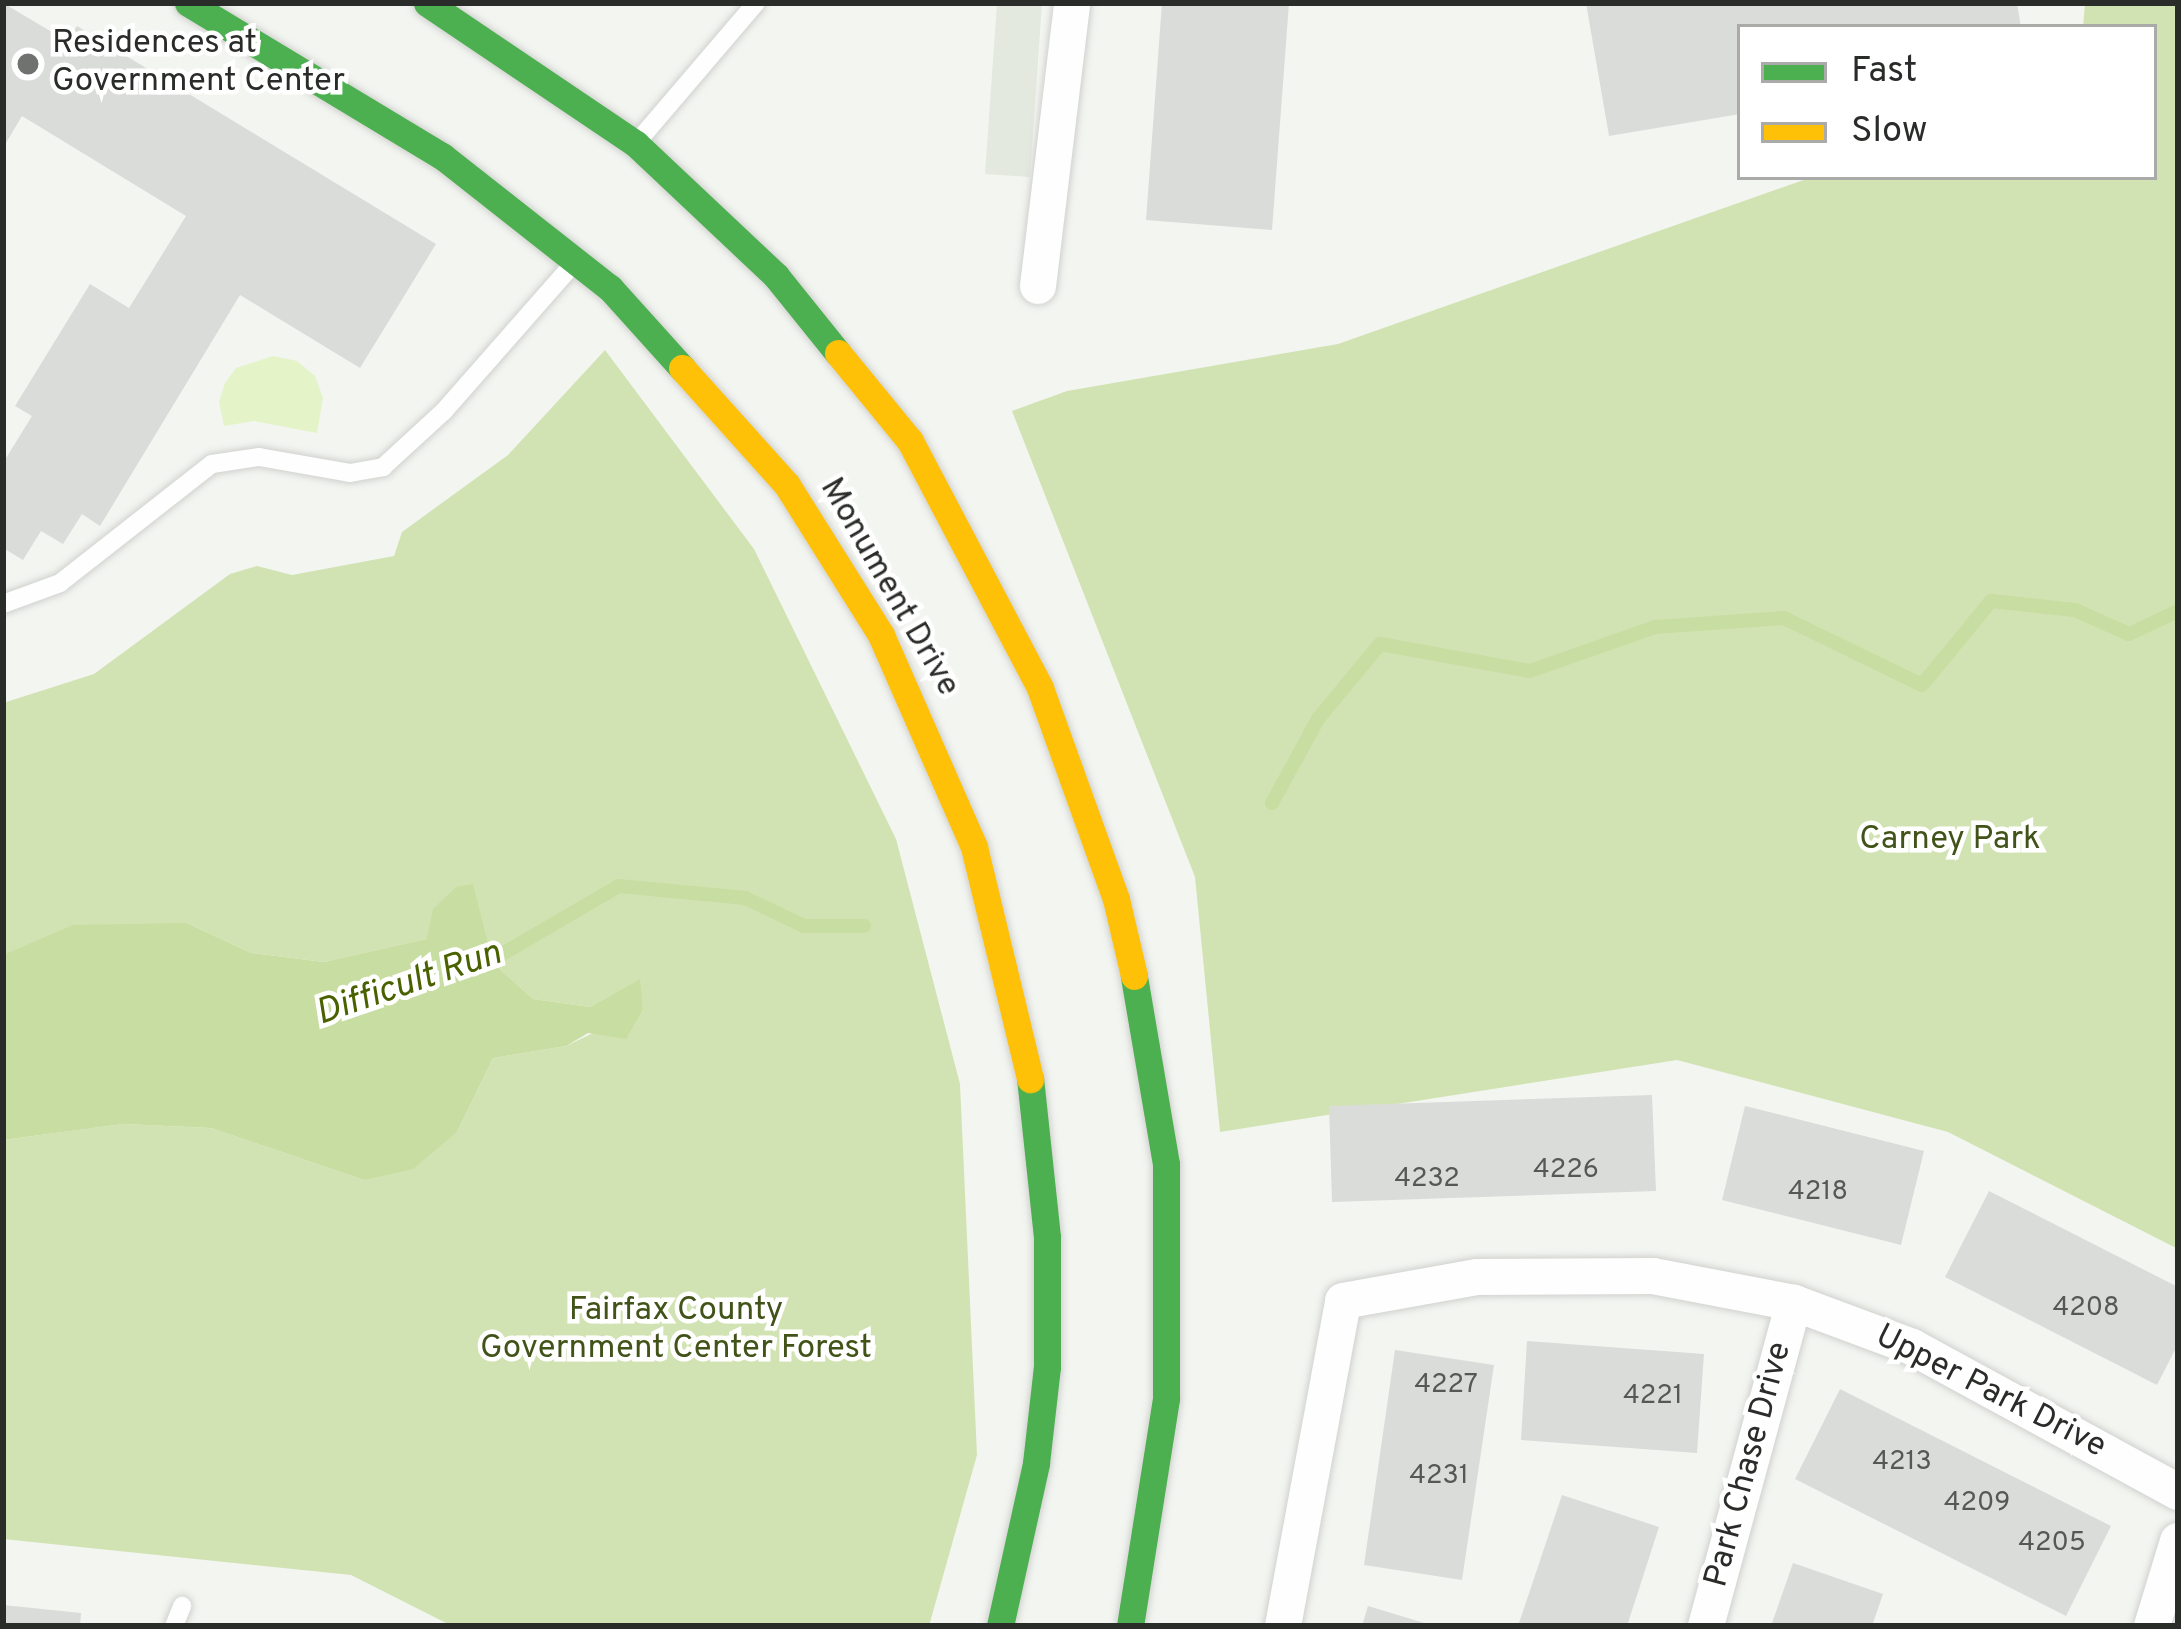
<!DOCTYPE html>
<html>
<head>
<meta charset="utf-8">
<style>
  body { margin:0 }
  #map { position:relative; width:2181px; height:1629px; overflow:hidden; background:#f3f5f1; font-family:Overpass,sans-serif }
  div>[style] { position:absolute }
  .built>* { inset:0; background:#e4e9df }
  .green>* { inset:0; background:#e4f3c8 }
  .forest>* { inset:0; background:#d2e3b3 }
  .water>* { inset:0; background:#c8dda1 }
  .stream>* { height:14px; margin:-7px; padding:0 7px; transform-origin:7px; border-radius:7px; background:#c8dda1 }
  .building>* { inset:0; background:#dadcd9 }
  .roads { filter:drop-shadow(0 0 3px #d1d2cf) drop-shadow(0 0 3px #d1d2cf) }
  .lane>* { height:18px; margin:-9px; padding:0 9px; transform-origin:9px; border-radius:9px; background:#fdfefd }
  .street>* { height:36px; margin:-18px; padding:0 18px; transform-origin:18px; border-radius:18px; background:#fdfefd }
  .fast>* { height:27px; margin:-13.5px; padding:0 13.5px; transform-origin:13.5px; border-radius:13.5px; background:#4caf50 }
  .slow>* { height:27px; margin:-13.5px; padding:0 13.5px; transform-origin:13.5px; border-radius:13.5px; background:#ffc107 }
  .dots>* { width:33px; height:33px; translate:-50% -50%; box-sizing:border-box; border:6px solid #fff; border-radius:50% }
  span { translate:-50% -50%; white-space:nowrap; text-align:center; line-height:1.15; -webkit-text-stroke:9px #fff; paint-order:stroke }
  .number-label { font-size:27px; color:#565855 }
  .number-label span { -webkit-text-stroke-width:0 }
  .poi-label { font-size:33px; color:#2a2c29 }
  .left { translate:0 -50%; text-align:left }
  .street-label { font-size:33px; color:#2a2c29 }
  .park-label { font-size:33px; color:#415318 }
  .water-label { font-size:36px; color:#4a6100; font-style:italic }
  .frame { position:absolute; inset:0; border:6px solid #2a2c29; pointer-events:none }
  .legend { position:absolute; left:1737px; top:24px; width:420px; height:156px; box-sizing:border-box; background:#fff; border:3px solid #aaaba9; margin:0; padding:15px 21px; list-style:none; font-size:36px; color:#2a2c29 }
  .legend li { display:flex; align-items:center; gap:24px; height:60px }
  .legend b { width:60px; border:3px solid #aaaba9 }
</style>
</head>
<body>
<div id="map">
  <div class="built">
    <i style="clip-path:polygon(997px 3px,1042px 3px,1030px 177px,985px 174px)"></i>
  </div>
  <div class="green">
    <i style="clip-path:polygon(273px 356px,297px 361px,315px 376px,323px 398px,317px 433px,254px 421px,224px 426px,219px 402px,225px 383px,236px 368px)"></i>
  </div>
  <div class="forest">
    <i style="clip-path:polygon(2085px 3px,2178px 3px,2178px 1249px,1948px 1132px,1677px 1060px,1220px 1132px,1195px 877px,1012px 411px,1067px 391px,1338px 344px,1812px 177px,2154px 177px,2154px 27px,2083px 27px)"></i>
    <i style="clip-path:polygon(605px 350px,754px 549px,896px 839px,960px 1084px,977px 1455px,929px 1626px,452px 1626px,351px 1575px,3px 1539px,3px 1140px,123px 1124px,211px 1128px,364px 1180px,457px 1132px,493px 1058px,566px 1046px,643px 1009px,639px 980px,590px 1007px,533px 999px,493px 963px,472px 884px,428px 939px,324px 962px,251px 953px,187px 923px,3px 955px,3px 703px,94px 674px,230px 574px,257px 566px,292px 575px,394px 556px,402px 532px,508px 455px)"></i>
  </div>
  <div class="water">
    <i style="clip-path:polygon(473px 884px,493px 963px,533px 999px,590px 1007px,640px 979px,643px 1009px,626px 1039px,588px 1033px,566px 1046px,493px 1058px,457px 1132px,413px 1169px,364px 1180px,211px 1128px,123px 1124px,3px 1140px,3px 955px,73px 925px,187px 923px,251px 953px,324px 962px,427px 939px,433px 909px,456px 887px)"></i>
  </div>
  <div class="stream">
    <i style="left:1272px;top:803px;width:96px;rotate:-61.3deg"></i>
    <i style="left:1318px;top:719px;width:97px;rotate:-50.4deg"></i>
    <i style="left:1380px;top:644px;width:152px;rotate:10.2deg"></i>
    <i style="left:1530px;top:671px;width:133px;rotate:-19.4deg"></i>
    <i style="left:1655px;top:627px;width:129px;rotate:-4deg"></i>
    <i style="left:1784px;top:618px;width:153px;rotate:25.9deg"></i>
    <i style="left:1922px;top:685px;width:109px;rotate:-50.6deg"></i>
    <i style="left:1991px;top:601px;width:84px;rotate:6.1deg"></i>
    <i style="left:2075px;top:610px;width:59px;rotate:24deg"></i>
    <i style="left:2129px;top:634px;width:54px;rotate:-25.1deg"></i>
    <i style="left:478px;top:968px;width:163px;rotate:-30.2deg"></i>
    <i style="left:619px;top:886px;width:127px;rotate:5.4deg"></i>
    <i style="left:745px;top:898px;width:65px;rotate:25.4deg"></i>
    <i style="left:804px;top:926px;width:60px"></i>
  </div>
  <div class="building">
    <i style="clip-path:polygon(3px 3px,67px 41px,77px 26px,436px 244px,360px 368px,240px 295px,100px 526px,82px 514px,63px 544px,41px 531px,23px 560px,3px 548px,3px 463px,32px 416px,15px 406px,90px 284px,129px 308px,186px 216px,22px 116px,3px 148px)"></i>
    <i style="clip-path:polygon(1162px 3px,1289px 3px,1272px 230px,1146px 220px)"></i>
    <i style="clip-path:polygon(1586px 3px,2017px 3px,2021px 27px,1740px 27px,1740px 114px,1609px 136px)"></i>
    <i style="clip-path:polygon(1652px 1095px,1656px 1191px,1332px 1202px,1329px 1106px)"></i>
    <i style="clip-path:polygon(1745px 1106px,1924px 1151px,1901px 1245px,1722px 1200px)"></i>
    <i style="clip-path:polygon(1989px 1191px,2178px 1287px,2178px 1344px,2157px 1385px,1945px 1277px)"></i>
    <i style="clip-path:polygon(1527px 1341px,1704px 1354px,1697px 1453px,1521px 1440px)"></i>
    <i style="clip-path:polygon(1395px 1350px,1494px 1365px,1462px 1580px,1364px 1565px)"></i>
    <i style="clip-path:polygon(1840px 1389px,2111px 1526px,2066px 1616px,1795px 1479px)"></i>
    <i style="clip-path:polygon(1562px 1495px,1659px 1527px,1627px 1626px,1518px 1626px)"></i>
    <i style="clip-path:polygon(1793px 1563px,1883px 1594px,1872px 1626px,1771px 1626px)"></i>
    <i style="clip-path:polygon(3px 1605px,81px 1613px,80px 1626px,3px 1626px)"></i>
    <i style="clip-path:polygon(1368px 1606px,1431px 1625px,1431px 1626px,1362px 1626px)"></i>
  </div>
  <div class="roads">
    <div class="lane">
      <i style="left:638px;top:141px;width:182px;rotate:-49.5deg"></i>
      <i style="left:3px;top:604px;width:61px;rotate:-20.2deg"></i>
      <i style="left:60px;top:583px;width:193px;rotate:-38.1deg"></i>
      <i style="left:212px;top:464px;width:48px;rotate:-8.5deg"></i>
      <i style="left:259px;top:457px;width:92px;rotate:10deg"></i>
      <i style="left:350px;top:473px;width:34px;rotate:-10deg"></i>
      <i style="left:383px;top:467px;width:83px;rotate:-42.6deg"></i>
      <i style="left:444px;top:411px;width:197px;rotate:-48.7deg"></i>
      <i style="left:174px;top:1626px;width:22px;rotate:-68deg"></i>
    </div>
    <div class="street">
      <i style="left:1038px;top:286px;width:285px;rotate:-83.1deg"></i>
      <i style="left:1283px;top:1626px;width:330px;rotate:-79.5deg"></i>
      <i style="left:1343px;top:1301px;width:136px;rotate:-10.2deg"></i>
      <i style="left:1477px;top:1277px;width:176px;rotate:-0.3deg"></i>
      <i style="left:1653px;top:1276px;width:144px;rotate:10.8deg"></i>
      <i style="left:1794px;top:1303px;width:126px;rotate:20.4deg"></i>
      <i style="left:1912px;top:1347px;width:303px;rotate:28.6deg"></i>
      <i style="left:1706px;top:1626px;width:335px;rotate:-74.8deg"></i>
      <i style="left:2152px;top:1626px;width:89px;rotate:-73deg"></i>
    </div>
    <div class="fast">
      <i style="left:188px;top:3px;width:297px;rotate:31.1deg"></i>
      <i style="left:442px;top:156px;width:214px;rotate:38.2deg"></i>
      <i style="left:610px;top:288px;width:108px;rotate:48deg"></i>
      <i style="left:427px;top:3px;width:252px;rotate:34deg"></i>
      <i style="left:636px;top:144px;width:192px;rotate:43.3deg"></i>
      <i style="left:776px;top:276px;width:99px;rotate:51.2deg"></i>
      <i style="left:1000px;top:1626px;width:167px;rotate:-77.5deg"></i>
      <i style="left:1036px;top:1463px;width:97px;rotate:-83.5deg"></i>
      <i style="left:1047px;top:1367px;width:130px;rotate:-90deg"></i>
      <i style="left:1047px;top:1237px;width:159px;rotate:-96.1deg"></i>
      <i style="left:1130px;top:1626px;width:231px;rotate:-81deg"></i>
      <i style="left:1166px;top:1398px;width:234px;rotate:-90deg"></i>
      <i style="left:1166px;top:1164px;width:191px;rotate:-99.7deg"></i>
    </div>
    <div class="slow">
      <i style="left:838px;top:353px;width:114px;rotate:50.7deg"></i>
      <i style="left:910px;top:441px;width:279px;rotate:62.2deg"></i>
      <i style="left:1040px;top:688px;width:224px;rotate:70.2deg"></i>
      <i style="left:1116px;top:899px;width:79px;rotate:76.8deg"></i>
      <i style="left:682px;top:368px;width:157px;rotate:48.1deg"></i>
      <i style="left:787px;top:485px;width:177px;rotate:57.9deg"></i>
      <i style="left:881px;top:635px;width:232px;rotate:66.3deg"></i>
      <i style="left:974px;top:847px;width:239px;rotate:76.4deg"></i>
    </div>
  </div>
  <div class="dots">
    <i style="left:28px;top:64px;background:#70726f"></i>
  </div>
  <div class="number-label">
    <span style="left:1566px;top:1171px">4226</span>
    <span style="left:1427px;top:1180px">4232</span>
    <span style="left:1818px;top:1193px">4218</span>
    <span style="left:2086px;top:1309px">4208</span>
    <span style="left:1446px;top:1386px">4227</span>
    <span style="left:1653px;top:1397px">4221</span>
    <span style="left:1902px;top:1463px">4213</span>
    <span style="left:1439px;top:1477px">4231</span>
    <span style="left:1977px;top:1504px">4209</span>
    <span style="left:2052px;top:1544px">4205</span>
  </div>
  <div class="poi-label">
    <span class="left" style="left:52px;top:64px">Residences at<br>Government Center</span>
  </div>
  <div class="street-label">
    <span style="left:888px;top:588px;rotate:60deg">Monument Drive</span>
    <span style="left:1990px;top:1393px;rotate:27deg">Upper Park Drive</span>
    <span style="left:1750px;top:1465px;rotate:-75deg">Park Chase Drive</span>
  </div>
  <div class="park-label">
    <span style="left:1950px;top:841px">Carney Park</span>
    <span style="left:676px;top:1331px">Fairfax County<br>Government Center Forest</span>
  </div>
  <div class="water-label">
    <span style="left:409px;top:985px;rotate:-19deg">Difficult Run</span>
  </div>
  <div class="frame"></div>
  <ul class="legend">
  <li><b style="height:15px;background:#4caf50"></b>Fast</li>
  <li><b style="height:15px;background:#ffc107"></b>Slow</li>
  </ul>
</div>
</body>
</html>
